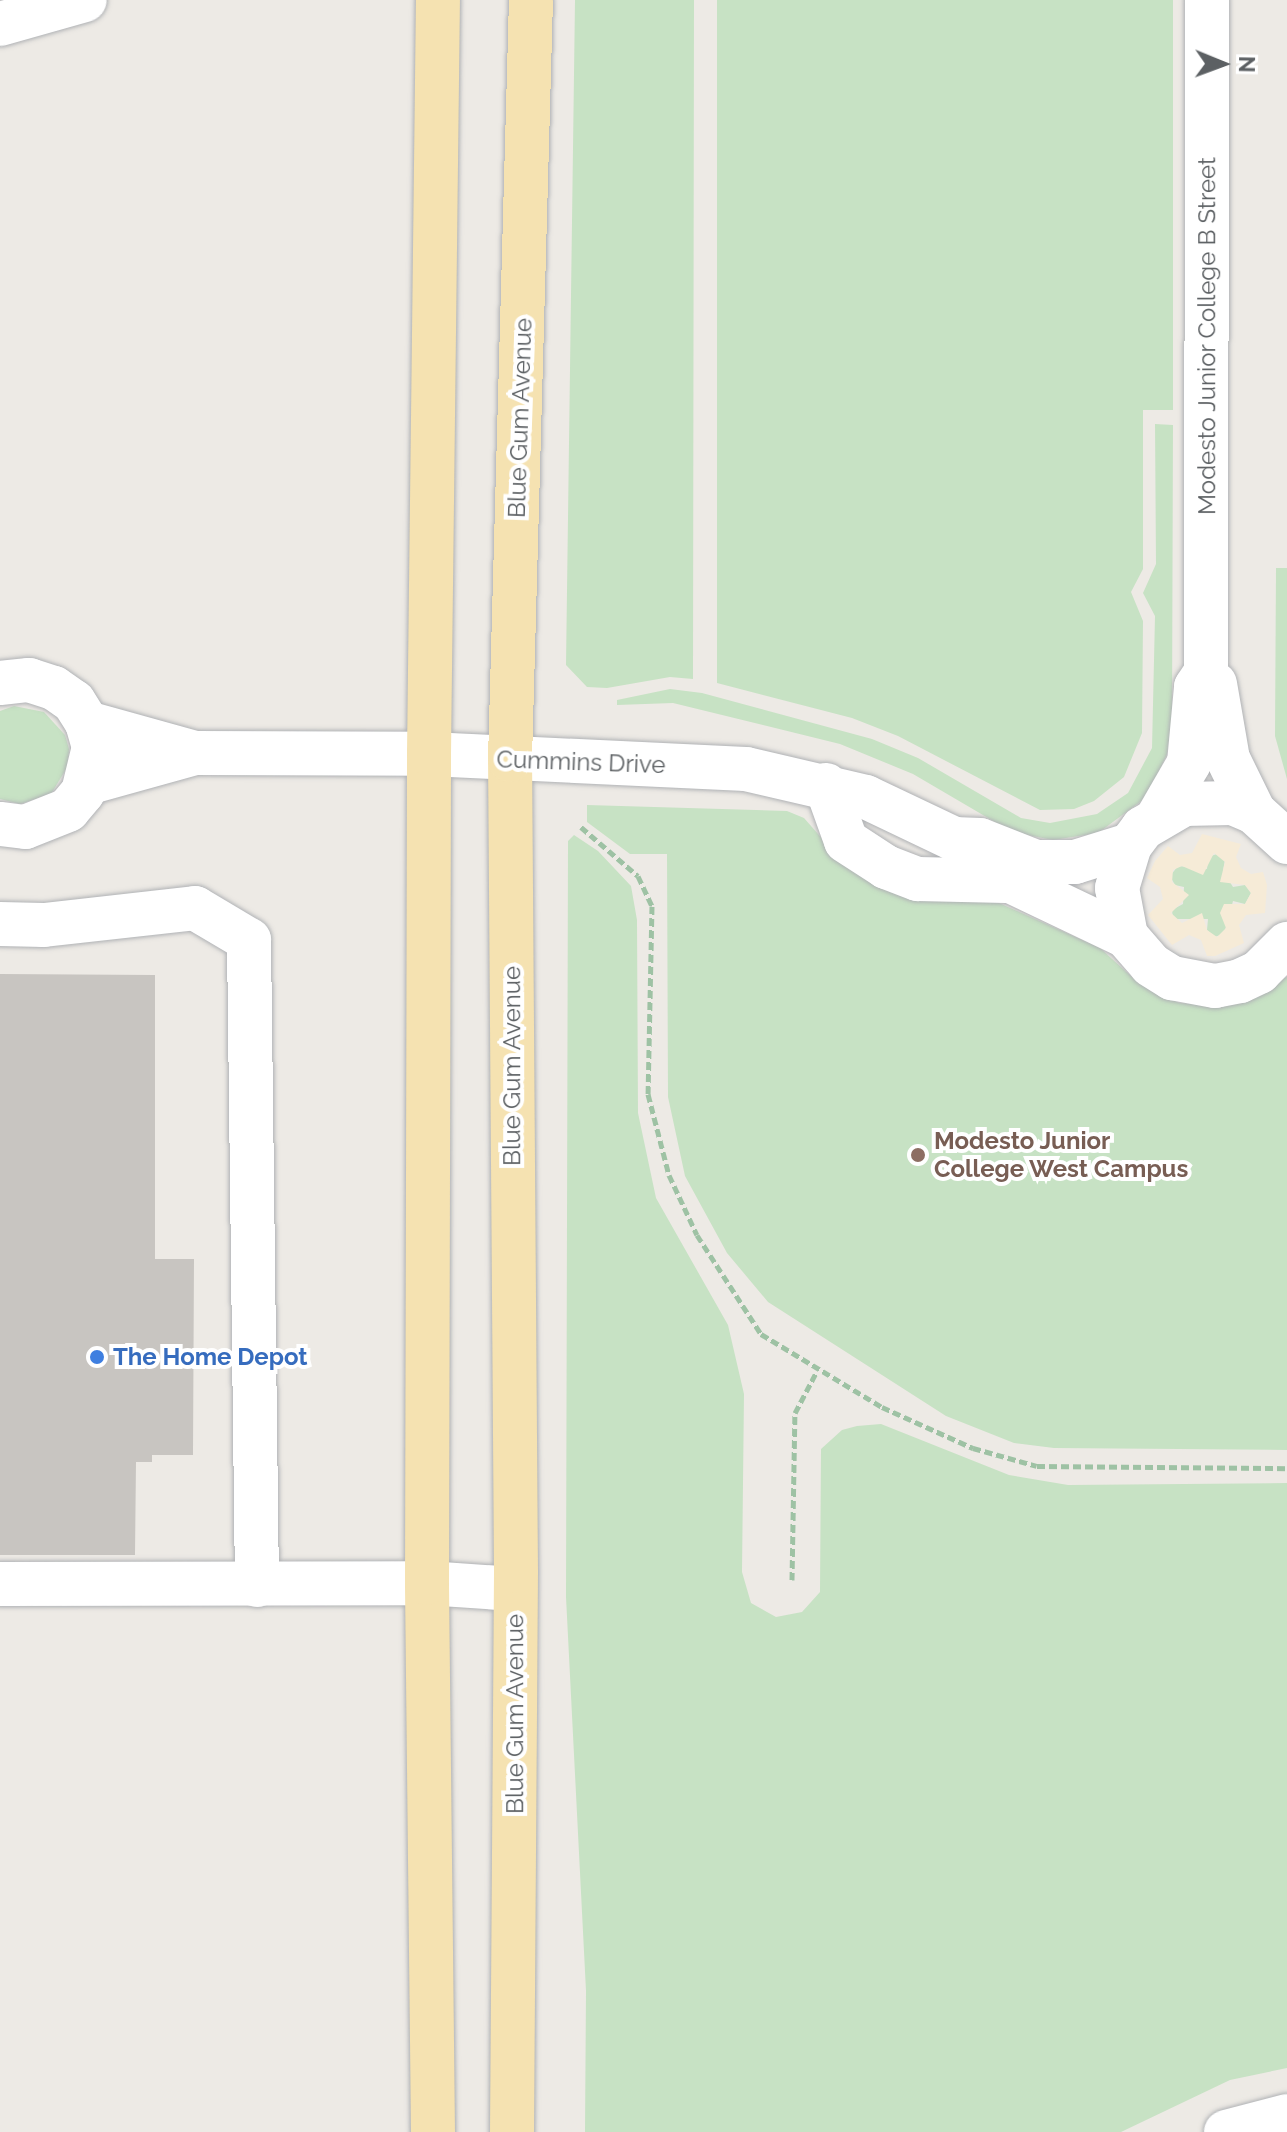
<!DOCTYPE html>
<html>
<head>
<meta charset="utf-8">
<style>
  body { margin:0 }
  #map { position:relative; width:1287px; height:2132px; overflow:hidden; background:#edeae5; font-family:Raleway,sans-serif }
  div>[style] { position:absolute }
  .green>* { inset:0; background:#c7e2c4 }
  .sand>* { inset:0; background:#f6ebd7 }
  .building>* { inset:0; background:#c8c5c1 }
  .path>* { height:5px; margin-top:-2.5px; transform-origin:0; background:repeating-linear-gradient(90deg,#9ec2a4 0 8px,transparent 0 12px) }
  .roads { filter:drop-shadow(0 0 2px #b0b2b5) drop-shadow(0 0 2px #b0b2b5) }
  .minor>* { height:44px; margin:-22px; padding:0 22px; transform-origin:22px; border-radius:22px; background:#fff }
  .major>* { height:44px; margin:-22px; padding:0 22px; transform-origin:22px; border-radius:22px; background:#f5e2b1 }
  .dots>* { width:22px; height:22px; translate:-50% -50%; box-sizing:border-box; border:4px solid #fff; border-radius:50% }
  span { translate:-50% -50%; white-space:nowrap; text-align:center; line-height:1.15; -webkit-text-stroke:8px #fff; paint-order:stroke }
  .street-label { font-size:24px; color:#5c6063 }
  .education-label { font-size:24px; color:#785e54; font-weight:700 }
  .left { translate:0 -50%; text-align:left }
  .shop-label { font-size:24px; color:#366cbe; font-weight:700 }
  .north { position:absolute; left:1183px; top:24px; width:80px; height:80px; -webkit-text-stroke:6px #fff; paint-order:stroke; rotate:91deg; font-size:22px; font-weight:700; line-height:32px; text-align:center; color:#5c6063 }
  .north::after { content:''; display:block; margin:auto; width:28px; height:36px; background:#5c6063; clip-path:polygon(50% 0,100% 100%,50% 72%,0 100%) }
</style>
</head>
<body>
<div id="map">
  <div class="green">
    <i style="clip-path:polygon(575px 0,694px 0,693px 679px,670px 677px,607px 688px,587px 687px,566px 665px)"></i>
    <i style="clip-path:polygon(717px 0,1173px 0,1173px 410px,1143px 410px,1143px 569px,1131px 592px,1143px 621px,1142px 733px,1124px 777px,1094px 801px,1074px 809px,1040px 810px,898px 736px,852px 718px,717px 683px)"></i>
    <i style="clip-path:polygon(1155px 424px,1173px 425px,1172px 722px,1167px 754px,1148px 796px,1098px 833px,1053px 840px,1012px 832px,913px 774px,840px 744px,673px 703px,617px 705px,617px 700px,670px 689px,702px 693px,872px 739px,918px 758px,1021px 818px,1050px 823px,1097px 814px,1128px 793px,1152px 748px,1155px 616px,1143px 593px,1156px 564px)"></i>
    <i style="clip-path:polygon(1276px 568px,1287px 568px,1287px 779px,1275px 736px)"></i>
    <i style="clip-path:polygon(14px 706px,44px 712px,65px 735px,69px 749px,68px 766px,51px 794px,20px 804px,0 799px,0 711px)"></i>
    <i style="clip-path:polygon(587px 805px,787px 811px,804px 818px,833px 851px,990px 899px,1100px 948px,1133px 978px,1179px 1003px,1216px 1005px,1287px 977px,1287px 1450px,1054px 1448px,1014px 1443px,946px 1416px,768px 1302px,727px 1253px,685px 1176px,668px 1097px,667px 854px,630px 854px,587px 822px)"></i>
    <i style="clip-path:polygon(574px 835px,598px 851px,631px 886px,637px 920px,638px 1113px,656px 1198px,728px 1325px,744px 1394px,742px 1572px,751px 1603px,776px 1617px,802px 1612px,820px 1592px,821px 1449px,842px 1430px,857px 1426px,881px 1424px,1009px 1475px,1068px 1485px,1287px 1483px,1287px 2068px,1230px 2080px,1121px 2132px,585px 2132px,586px 1991px,566px 1597px,568px 841px)"></i>
    <i style="clip-path:polygon(1217px 854px,1225px 859px,1223px 871px,1233px 887px,1245px 885px,1251px 893px,1245px 904px,1233px 901px,1224px 934px,1214px 937px,1207px 930px,1208px 919px,1173px 919px,1172px 910px,1183px 904px,1184px 887px,1175px 885px,1170px 876px,1178px 866px,1207px 869px,1208px 857px)"></i>
  </div>
  <div class="sand">
    <i style="clip-path:polygon(evenodd,1202px 834px,1241px 844px,1236px 857px,1241px 868px,1251px 874px,1263px 872px,1267px 885px,1265px 913px,1246px 915px,1239px 925px,1244px 943px,1215px 956px,1207px 956px,1201px 940px,1189px 935px,1172px 945px,1148px 915px,1163px 899px,1160px 887px,1147px 878px,1155px 861px,1168px 846px,1180px 855px,1192px 853px,1202px 834px,1214px 853px,1225px 862px,1220px 882px,1245px 885px,1251px 893px,1245px 904px,1224px 904px,1220px 913px,1226px 928px,1217px 937px,1207px 930px,1202px 913px,1182px 923px,1171px 913px,1189px 895px,1172px 882px,1173px 870px,1182px 866px,1203px 875px,1214px 853px)"></i>
  </div>
  <div class="building">
    <i style="clip-path:polygon(0 974px,155px 975px,155px 1259px,194px 1259px,193px 1455px,152px 1455px,152px 1462px,136px 1462px,135px 1555px,0 1555px)"></i>
  </div>
  <div class="path">
    <i style="left:581px;top:827px;width:75px;rotate:40.7deg"></i>
    <i style="left:638px;top:876px;width:33px;rotate:65deg"></i>
    <i style="left:652px;top:906px;width:188px;rotate:91.2deg"></i>
    <i style="left:648px;top:1094px;width:84px;rotate:75.5deg"></i>
    <i style="left:669px;top:1175px;width:66px;rotate:65deg"></i>
    <i style="left:697px;top:1235px;width:118px;rotate:57.1deg"></i>
    <i style="left:761px;top:1334px;width:141px;rotate:31.1deg"></i>
    <i style="left:882px;top:1407px;width:100px;rotate:24.3deg"></i>
    <i style="left:973px;top:1448px;width:66px;rotate:15.7deg"></i>
    <i style="left:1037px;top:1466px;width:250px;rotate:0.5deg"></i>
    <i style="left:792px;top:1580px;width:167px;rotate:-89deg"></i>
    <i style="left:795px;top:1413px;width:47px;rotate:-62.4deg"></i>
  </div>
  <div class="roads">
    <div class="minor">
      <i style="left:0;top:24px;width:88px;rotate:-15.8deg"></i>
      <i style="left:0;top:683px;width:29px;rotate:-6deg"></i>
      <i style="left:29px;top:680px;width:26px;rotate:18deg"></i>
      <i style="left:54px;top:688px;width:24px;rotate:35deg"></i>
      <i style="left:74px;top:702px;width:25px;rotate:58deg"></i>
      <i style="left:87px;top:723px;width:25px;rotate:74deg"></i>
      <i style="left:94px;top:747px;width:46px;rotate:103.7deg"></i>
      <i style="left:83px;top:792px;width:23px;rotate:130deg"></i>
      <i style="left:68px;top:810px;width:46px;rotate:158.4deg"></i>
      <i style="left:25px;top:827px;width:25px;rotate:-173deg"></i>
      <i style="left:1215px;top:684px;width:76px;rotate:80.2deg"></i>
      <i style="left:1228px;top:759px;width:59px;rotate:63.9deg"></i>
      <i style="left:87px;top:723px;width:112px;rotate:15.5deg"></i>
      <i style="left:195px;top:753px;width:234px;rotate:0.2deg"></i>
      <i style="left:429px;top:754px;width:317px;rotate:2.7deg"></i>
      <i style="left:746px;top:769px;width:123px;rotate:13.1deg"></i>
      <i style="left:866px;top:797px;width:98px;rotate:25.5deg"></i>
      <i style="left:954px;top:839px;width:26px;rotate:2deg"></i>
      <i style="left:980px;top:840px;width:60px;rotate:21.4deg"></i>
      <i style="left:1036px;top:862px;width:39px"></i>
      <i style="left:1075px;top:862px;width:58px;rotate:-17.2deg"></i>
      <i style="left:87px;top:783px;width:112px;rotate:-15.5deg"></i>
      <i style="left:826px;top:785px;width:59px;rotate:70.3deg"></i>
      <i style="left:846px;top:841px;width:48px;rotate:33deg"></i>
      <i style="left:886px;top:867px;width:34px;rotate:21deg"></i>
      <i style="left:918px;top:879px;width:88px;rotate:1.3deg"></i>
      <i style="left:1159px;top:815px;width:60px;rotate:-60deg"></i>
      <i style="left:1189px;top:763px;width:76px;rotate:-84.7deg"></i>
      <i style="left:1196px;top:687px;width:18px;rotate:-56deg"></i>
      <i style="left:1206px;top:672px;width:672px;rotate:-89.91deg"></i>
      <i style="left:1287px;top:842px;width:45px;rotate:-137.7deg"></i>
      <i style="left:1254px;top:812px;width:23px;rotate:-157deg"></i>
      <i style="left:1233px;top:803px;width:49px;rotate:178.8deg"></i>
      <i style="left:1184px;top:804px;width:48px;rotate:149.7deg"></i>
      <i style="left:1143px;top:828px;width:21px;rotate:127deg"></i>
      <i style="left:1130px;top:845px;width:45px;rotate:106.8deg"></i>
      <i style="left:1117px;top:888px;width:49px;rotate:79.4deg"></i>
      <i style="left:1126px;top:936px;width:38px;rotate:49deg"></i>
      <i style="left:1151px;top:965px;width:25px;rotate:32deg"></i>
      <i style="left:1172px;top:978px;width:44px;rotate:10.5deg"></i>
      <i style="left:1215px;top:986px;width:25px;rotate:-11deg"></i>
      <i style="left:1240px;top:981px;width:21px;rotate:-25deg"></i>
      <i style="left:1259px;top:972px;width:40px;rotate:-45deg"></i>
      <i style="left:979px;top:866px;width:163px;rotate:25.5deg"></i>
      <i style="left:0;top:924px;width:44px;rotate:1.3deg"></i>
      <i style="left:44px;top:925px;width:152px;rotate:-6.4deg"></i>
      <i style="left:195px;top:908px;width:63px;rotate:30.7deg"></i>
      <i style="left:249px;top:940px;width:645px;rotate:89.29deg"></i>
      <i style="left:0;top:1584px;width:427px;rotate:-0.1deg"></i>
      <i style="left:427px;top:1583px;width:88px;rotate:3.9deg"></i>
      <i style="left:1226px;top:2132px;width:63px;rotate:-14.7deg"></i>
    </div>
    <div class="major">
      <i style="left:433px;top:2132px;width:549px;rotate:-90.63deg"></i>
      <i style="left:427px;top:1583px;width:829px;rotate:-89.86deg"></i>
      <i style="left:429px;top:754px;width:754px;rotate:-89.32deg"></i>
      <i style="left:512px;top:2132px;width:561px;rotate:-89.59deg"></i>
      <i style="left:516px;top:1571px;width:811px;rotate:-90.42deg"></i>
      <i style="left:510px;top:760px;width:760px;rotate:-88.42deg"></i>
    </div>
  </div>
  <div class="dots">
    <i style="left:918px;top:1155px;background:#8d6e63"></i>
    <i style="left:97px;top:1357px;background:#3f7fe0"></i>
  </div>
  <div class="street-label">
    <span style="left:1207px;top:336px;rotate:-90deg">Modesto Junior College B Street</span>
    <span style="left:520px;top:418px;rotate:-88deg">Blue Gum Avenue</span>
    <span style="left:581px;top:762px;rotate:2deg">Cummins Drive</span>
    <span style="left:512px;top:1066px;rotate:-90deg">Blue Gum Avenue</span>
    <span style="left:515px;top:1714px;rotate:-90deg">Blue Gum Avenue</span>
  </div>
  <div class="education-label">
    <span class="left" style="left:934px;top:1155px">Modesto Junior<br>College West Campus</span>
  </div>
  <div class="shop-label">
    <span class="left" style="left:113px;top:1357px">The Home Depot</span>
  </div>
  <div class="north">N</div>
</div>
</body>
</html>
